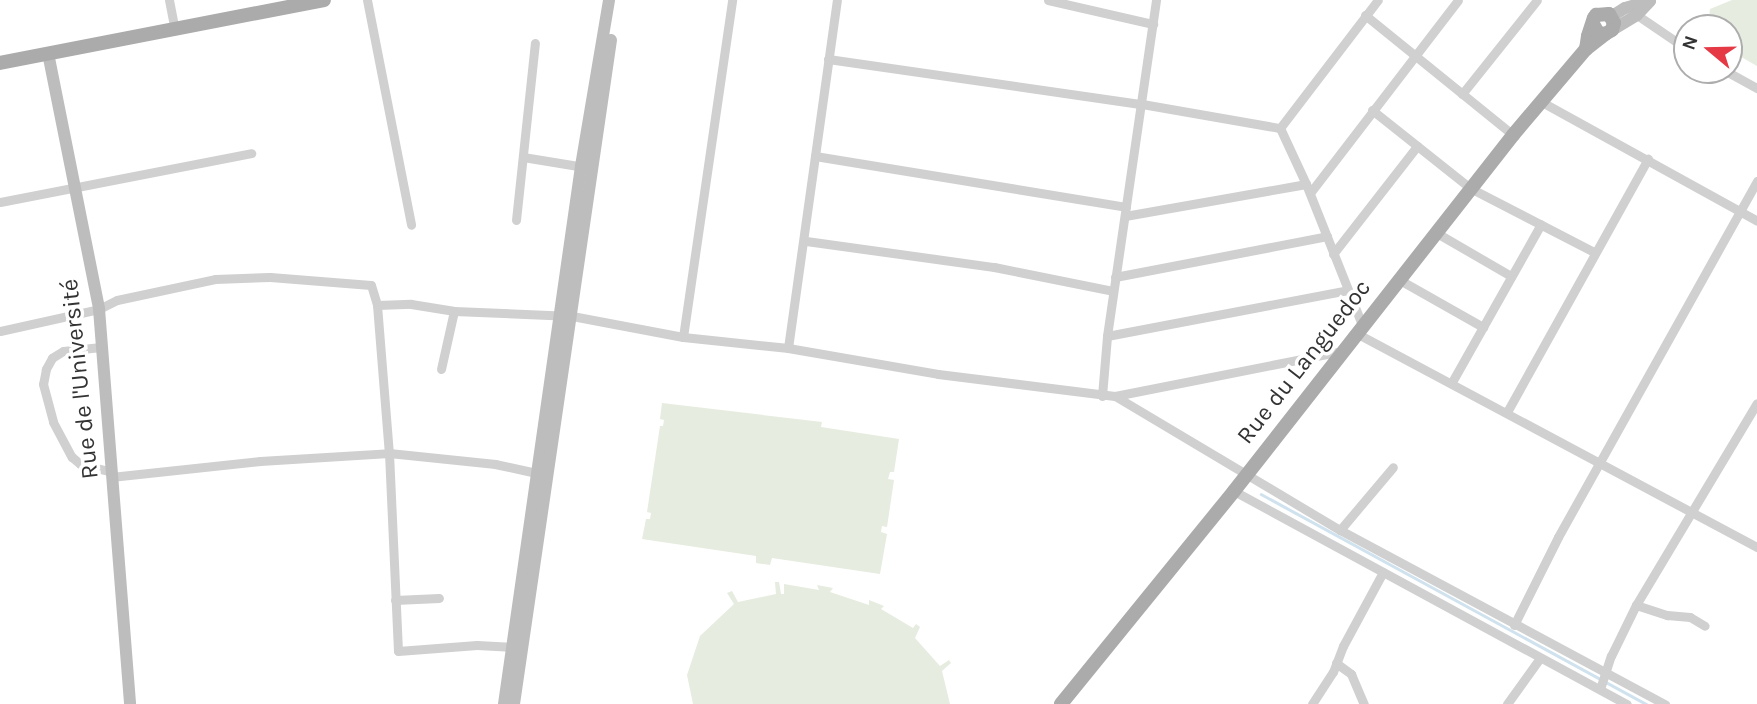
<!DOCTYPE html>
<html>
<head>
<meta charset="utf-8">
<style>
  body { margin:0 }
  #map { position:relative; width:1757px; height:704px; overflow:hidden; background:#fff; font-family:Karla,sans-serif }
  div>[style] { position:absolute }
  .green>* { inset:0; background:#e6ecdf }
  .stream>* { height:2.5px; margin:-1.25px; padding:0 1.25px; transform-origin:1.25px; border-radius:1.25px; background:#cfe2ee }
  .street>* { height:9px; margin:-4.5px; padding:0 4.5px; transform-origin:4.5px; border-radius:4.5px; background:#d0d0d0 }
  .secondary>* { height:12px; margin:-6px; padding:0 6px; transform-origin:6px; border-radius:6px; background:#bdbdbd }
  .primary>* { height:14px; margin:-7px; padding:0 7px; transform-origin:7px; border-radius:7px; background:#ababab }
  span { translate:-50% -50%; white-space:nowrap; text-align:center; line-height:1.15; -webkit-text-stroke:7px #fff; paint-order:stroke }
  .street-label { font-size:24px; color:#333 }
  .north { position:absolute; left:1673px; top:14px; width:70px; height:70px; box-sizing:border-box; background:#fff; border:2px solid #adadad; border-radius:50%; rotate:289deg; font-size:19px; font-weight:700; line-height:28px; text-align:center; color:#333 }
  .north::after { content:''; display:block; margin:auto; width:24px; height:32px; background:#e63946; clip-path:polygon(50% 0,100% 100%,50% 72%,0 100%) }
</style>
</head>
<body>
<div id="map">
  <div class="green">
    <i style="clip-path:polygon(1732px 0,1757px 0,1757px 66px,1729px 50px,1729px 28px,1708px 28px,1710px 9px)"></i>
    <i style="clip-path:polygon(662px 403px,822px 422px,821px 427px,899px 439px,894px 472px,890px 472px,888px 479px,894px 480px,887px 527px,882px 526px,881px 532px,887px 534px,880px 574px,772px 558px,770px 565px,756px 563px,756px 556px,642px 539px,646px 519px,650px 519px,651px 513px,647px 512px,660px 426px,663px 426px,664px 420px,660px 419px)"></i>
    <i style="clip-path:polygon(775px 582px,779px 582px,781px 594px,784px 594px,784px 584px,819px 590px,817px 585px,833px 588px,830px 592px,869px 605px,869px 600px,884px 606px,881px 609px,913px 628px,916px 624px,920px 627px,915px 638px,940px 666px,949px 660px,951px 663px,942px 671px,950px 704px,693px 704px,687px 675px,700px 636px,734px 604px,727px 593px,732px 591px,738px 602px,776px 594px)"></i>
  </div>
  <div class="stream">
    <i style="left:1261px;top:494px;width:439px;rotate:28.6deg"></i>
  </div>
  <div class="street">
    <i style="left:169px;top:0;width:31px;rotate:79deg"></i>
    <i style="left:367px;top:0;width:229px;rotate:78.9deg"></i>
    <i style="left:1048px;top:0;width:108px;rotate:12.9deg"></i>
    <i style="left:1365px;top:15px;width:191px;rotate:39deg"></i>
    <i style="left:1637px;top:15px;width:60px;rotate:34.2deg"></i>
    <i style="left:828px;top:59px;width:317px;rotate:8.2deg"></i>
    <i style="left:1142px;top:104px;width:140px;rotate:9.9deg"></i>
    <i style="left:1724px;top:70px;width:38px;rotate:29deg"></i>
    <i style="left:1462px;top:94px;width:120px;rotate:-51.4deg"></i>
    <i style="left:1540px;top:101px;width:248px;rotate:28.9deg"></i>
    <i style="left:1372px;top:110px;width:125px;rotate:38.5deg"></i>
    <i style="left:1470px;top:188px;width:140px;rotate:27.3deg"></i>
    <i style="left:1280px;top:128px;width:62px;rotate:65.1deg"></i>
    <i style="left:1306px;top:184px;width:152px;rotate:68.3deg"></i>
    <i style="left:1280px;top:128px;width:161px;rotate:-52.6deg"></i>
    <i style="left:815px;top:156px;width:315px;rotate:9.3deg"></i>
    <i style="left:523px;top:157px;width:62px;rotate:9.3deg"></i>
    <i style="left:1310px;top:193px;width:243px;rotate:-52.5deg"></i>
    <i style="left:0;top:202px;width:256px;rotate:-11deg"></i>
    <i style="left:1125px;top:216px;width:184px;rotate:-10deg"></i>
    <i style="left:516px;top:220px;width:178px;rotate:-83.9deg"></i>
    <i style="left:1435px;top:232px;width:88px;rotate:30.1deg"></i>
    <i style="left:806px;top:241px;width:190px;rotate:7.9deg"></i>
    <i style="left:994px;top:267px;width:121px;rotate:11.4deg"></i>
    <i style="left:1333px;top:254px;width:137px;rotate:-52.1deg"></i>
    <i style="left:1115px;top:277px;width:216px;rotate:-10.9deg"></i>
    <i style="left:1398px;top:279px;width:98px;rotate:29.5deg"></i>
    <i style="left:377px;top:305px;width:34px;rotate:-2deg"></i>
    <i style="left:411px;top:304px;width:44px;rotate:9.2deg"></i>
    <i style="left:454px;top:311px;width:118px;rotate:2.4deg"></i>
    <i style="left:572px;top:316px;width:113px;rotate:10.7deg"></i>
    <i style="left:683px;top:337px;width:106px;rotate:6deg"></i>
    <i style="left:788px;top:348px;width:152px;rotate:9.8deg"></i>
    <i style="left:938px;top:374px;width:178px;rotate:7.1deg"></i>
    <i style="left:1115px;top:396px;width:231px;rotate:-11.2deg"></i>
    <i style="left:0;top:331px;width:101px;rotate:-12.5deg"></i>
    <i style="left:99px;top:309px;width:20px;rotate:-27deg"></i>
    <i style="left:117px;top:300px;width:100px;rotate:-12.1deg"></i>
    <i style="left:215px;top:279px;width:55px;rotate:-2.1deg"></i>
    <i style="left:270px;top:277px;width:101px;rotate:4.5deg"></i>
    <i style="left:371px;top:285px;width:21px;rotate:73deg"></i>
    <i style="left:377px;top:305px;width:148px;rotate:85.4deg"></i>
    <i style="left:389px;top:453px;width:198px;rotate:87.4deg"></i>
    <i style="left:398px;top:651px;width:79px;rotate:-4.3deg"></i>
    <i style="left:477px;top:645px;width:40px;rotate:2.9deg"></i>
    <i style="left:1356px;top:333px;width:455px;rotate:28.1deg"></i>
    <i style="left:1107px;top:336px;width:245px;rotate:-10.8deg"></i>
    <i style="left:683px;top:337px;width:341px;rotate:-81.7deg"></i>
    <i style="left:101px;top:347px;width:38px;rotate:174deg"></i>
    <i style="left:63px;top:351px;width:13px;rotate:148deg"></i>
    <i style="left:52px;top:358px;width:13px;rotate:119deg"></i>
    <i style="left:46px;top:369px;width:15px;rotate:101deg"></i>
    <i style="left:43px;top:384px;width:39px;rotate:75deg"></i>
    <i style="left:53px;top:422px;width:40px;rotate:62deg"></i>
    <i style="left:72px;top:457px;width:11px;rotate:41deg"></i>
    <i style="left:80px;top:464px;width:33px;rotate:14deg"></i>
    <i style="left:788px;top:348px;width:351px;rotate:-82deg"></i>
    <i style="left:441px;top:369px;width:59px;rotate:-77.4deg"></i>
    <i style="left:1452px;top:382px;width:181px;rotate:-60.6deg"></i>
    <i style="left:1102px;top:396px;width:60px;rotate:-85.2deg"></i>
    <i style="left:1107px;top:336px;width:340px;rotate:-81.7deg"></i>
    <i style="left:1115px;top:396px;width:262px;rotate:30.8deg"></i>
    <i style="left:1340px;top:530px;width:369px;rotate:28.2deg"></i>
    <i style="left:1507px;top:412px;width:290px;rotate:-60.9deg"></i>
    <i style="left:111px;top:477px;width:150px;rotate:-6.1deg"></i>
    <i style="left:260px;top:461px;width:129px;rotate:-3.5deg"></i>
    <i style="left:389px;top:453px;width:107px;rotate:5.9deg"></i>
    <i style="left:495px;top:464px;width:47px;rotate:12.3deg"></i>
    <i style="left:1234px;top:491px;width:447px;rotate:28.5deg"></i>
    <i style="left:1340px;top:530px;width:82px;rotate:-49.9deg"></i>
    <i style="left:395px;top:600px;width:44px;rotate:-2.6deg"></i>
    <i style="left:1636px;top:605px;width:33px;rotate:18deg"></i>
    <i style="left:1667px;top:615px;width:23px;rotate:5deg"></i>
    <i style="left:1690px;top:617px;width:17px;rotate:31deg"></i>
    <i style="left:1514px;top:625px;width:98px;rotate:-63.4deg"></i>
    <i style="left:1558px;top:537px;width:408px;rotate:-60.8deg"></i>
    <i style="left:1336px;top:663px;width:19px;rotate:36deg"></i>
    <i style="left:1351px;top:674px;width:33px;rotate:67deg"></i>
    <i style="left:1600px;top:689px;width:35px;rotate:-72deg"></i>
    <i style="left:1611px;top:656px;width:57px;rotate:-63.9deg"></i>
    <i style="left:1636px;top:605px;width:235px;rotate:-59.1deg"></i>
    <i style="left:1312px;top:704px;width:38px;rotate:-57deg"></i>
    <i style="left:1333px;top:672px;width:28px;rotate:-69deg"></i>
    <i style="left:1343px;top:646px;width:84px;rotate:-61.6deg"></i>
    <i style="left:1507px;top:704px;width:57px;rotate:-54.3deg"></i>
  </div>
  <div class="secondary">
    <i style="left:1612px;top:16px;width:15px;rotate:-32deg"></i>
    <i style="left:1625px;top:8px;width:26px;rotate:-16deg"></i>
    <i style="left:1612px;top:30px;width:29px;rotate:-31deg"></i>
    <i style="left:1637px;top:15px;width:19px;rotate:-47deg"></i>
    <i style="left:48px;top:53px;width:261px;rotate:78.7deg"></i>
    <i style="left:99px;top:309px;width:396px;rotate:85.5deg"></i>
    <i style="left:504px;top:704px;width:543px;rotate:-81.85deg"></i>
    <i style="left:581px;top:166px;width:168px;rotate:-80.4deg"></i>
    <i style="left:514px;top:704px;width:671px;rotate:-81.69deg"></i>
  </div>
  <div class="primary">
    <i style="left:1586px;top:49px;width:13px;rotate:-81deg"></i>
    <i style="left:1588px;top:36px;width:19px;rotate:-72deg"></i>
    <i style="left:1594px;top:18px;width:4px;rotate:-56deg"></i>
    <i style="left:1596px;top:15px;width:13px;rotate:-4deg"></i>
    <i style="left:1609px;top:14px;width:10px;rotate:61deg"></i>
    <i style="left:1614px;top:23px;width:7px;rotate:106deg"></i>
    <i style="left:1612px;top:30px;width:8px;rotate:150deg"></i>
    <i style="left:1605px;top:34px;width:7px;rotate:-172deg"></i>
    <i style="left:1598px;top:33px;width:10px;rotate:-119deg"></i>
    <i style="left:0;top:63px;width:330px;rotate:-11deg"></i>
    <i style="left:1061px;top:704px;width:274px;rotate:-50.9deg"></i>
    <i style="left:1234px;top:491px;width:452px;rotate:-51.9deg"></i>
    <i style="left:1513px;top:135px;width:113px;rotate:-49.7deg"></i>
    <i style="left:1586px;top:49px;width:24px;rotate:-38deg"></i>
  </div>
  <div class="street-label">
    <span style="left:1304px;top:362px;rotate:-52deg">Rue du Languedoc</span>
    <span style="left:80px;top:379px;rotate:-96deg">Rue de l'Université</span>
  </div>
  <div class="north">N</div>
</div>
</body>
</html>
